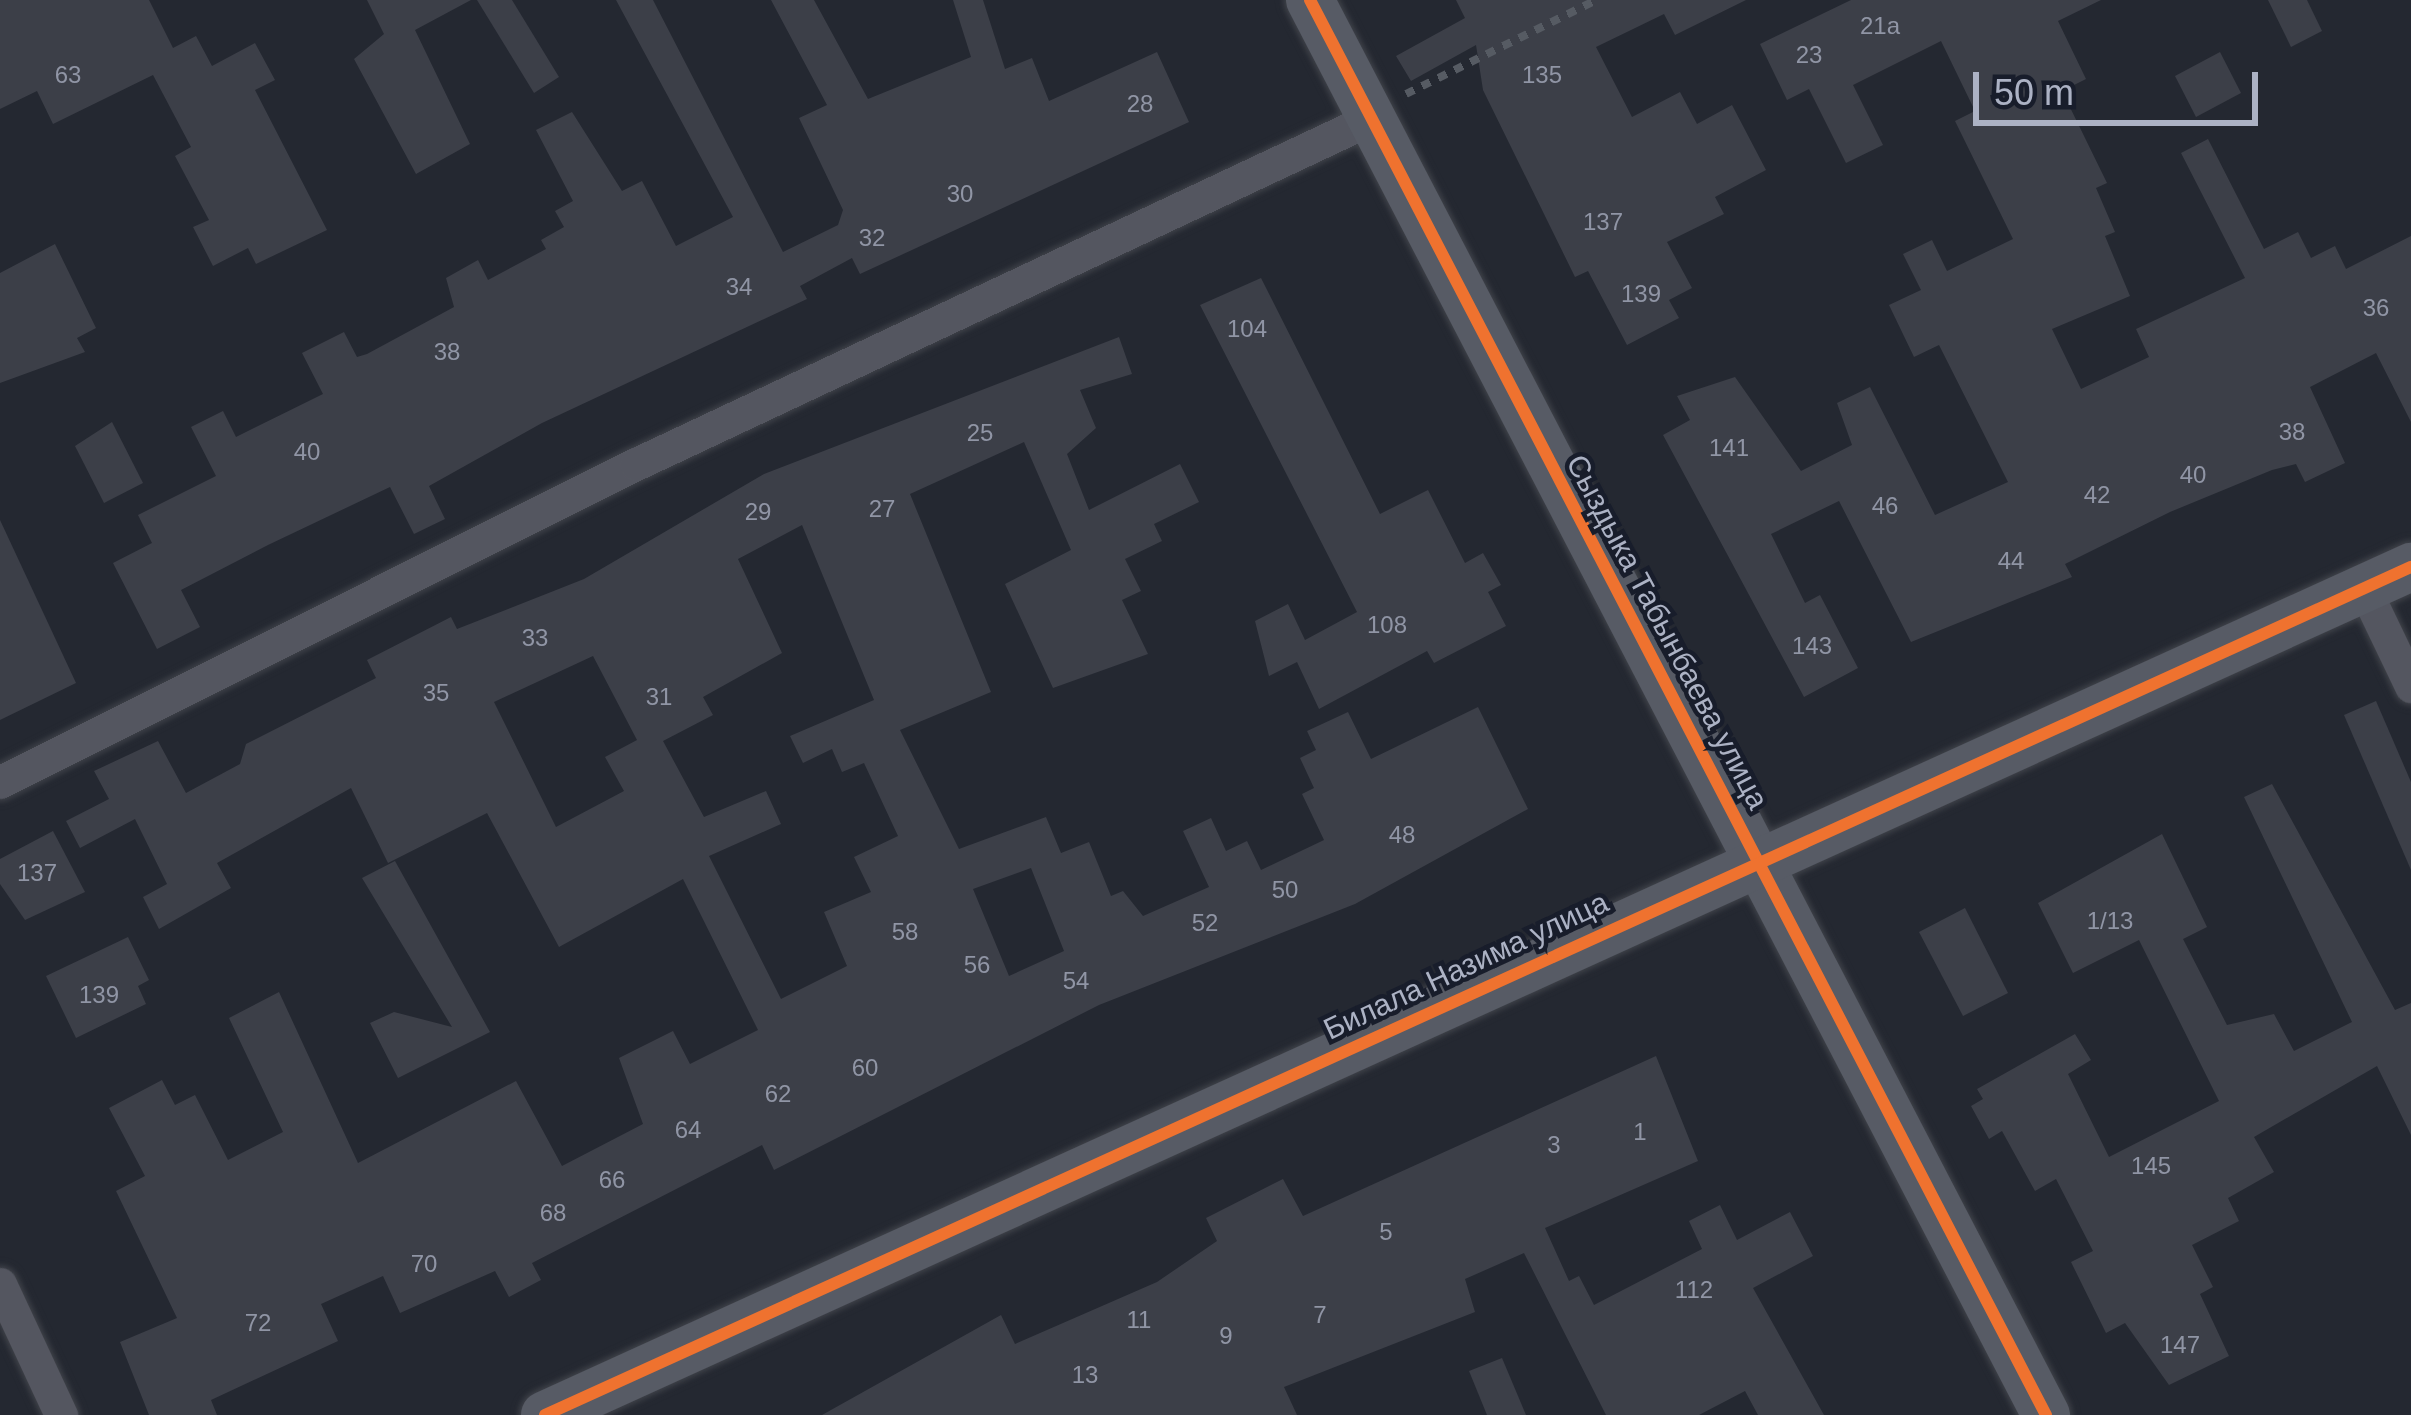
<!DOCTYPE html>
<html>
<head>
<meta charset="utf-8">
<style>
  body { margin:0 }
  #map { position:relative; width:2411px; height:1415px; overflow:hidden; background:#242831; font-family:Arial,sans-serif }
  div>[style] { position:absolute }
  .building>* { inset:0; background:#3c3f48 }
  .path>* { height:8px; margin-top:-4px; transform-origin:0; background:repeating-linear-gradient(90deg,#565b63 0 9px,transparent 0 18px) }
  .roads { filter:drop-shadow(0 0 3px #40434a) drop-shadow(0 0 3px #40434a) }
  .street>* { height:33px; margin:-16.5px; padding:0 16.5px; transform-origin:16.5px; border-radius:16.5px; background:#545660 }
  .secondary>* { height:48px; margin:-24px; padding:0 24px; transform-origin:24px; border-radius:24px; background:#575b65 }
  .cycleway>* { height:12px; margin:-6px; padding:0 6px; transform-origin:6px; border-radius:6px; background:#ef722f }
  span { translate:-50% -50%; white-space:nowrap; text-align:center; line-height:1.15; -webkit-text-stroke:9px #181d2b; paint-order:stroke }
  .number-label { font-size:24px; color:#9095a5 }
  .number-label span { -webkit-text-stroke-width:0 }
  .street-label { font-size:30px; color:#acb2c4 }
  .scale { position:absolute; left:1973px; top:72px; width:285px; height:54px; box-sizing:border-box; border:6px solid #acb2c4; border-top:0; padding-left:15px; font-size:36px; line-height:42px; white-space:nowrap; color:#acb2c4; -webkit-text-stroke:9px #181d2b; paint-order:stroke }
</style>
</head>
<body>
<div id="map">
  <div class="building">
    <i style="clip-path:polygon(0 0,149px 0,173px 48px,196px 36px,212px 66px,255px 43px,275px 80px,255px 90px,327px 230px,256px 264px,248px 248px,213px 266px,193px 227px,209px 220px,175px 156px,191px 147px,153px 75px,53px 124px,37px 91px,0 109px)"></i>
    <i style="clip-path:polygon(367px 0,471px 0,415px 30px,470px 144px,416px 174px,354px 59px,384px 34px)"></i>
    <i style="clip-path:polygon(477px 0,512px 0,559px 77px,534px 93px)"></i>
    <i style="clip-path:polygon(616px 0,653px 0,783px 252px,838px 225px,843px 210px,799px 118px,827px 105px,771px 0,814px 0,868px 99px,971px 57px,953px 0,983px 0,1005px 69px,1032px 58px,1049px 101px,1157px 52px,1189px 122px,860px 274px,852px 258px,800px 286px,807px 299px,542px 423px,429px 486px,445px 519px,414px 534px,390px 487px,268px 545px,181px 590px,200px 627px,157px 649px,113px 563px,152px 543px,138px 515px,216px 476px,191px 427px,223px 411px,236px 437px,323px 394px,302px 353px,344px 332px,357px 357px,367px 354px,454px 307px,446px 278px,478px 260px,488px 280px,546px 249px,541px 240px,564px 227px,555px 211px,573px 201px,536px 130px,572px 112px,622px 191px,642px 181px,676px 246px,733px 217px)"></i>
    <i style="clip-path:polygon(1456px 0,1746px 0,1675px 35px,1664px 14px,1596px 47px,1632px 117px,1680px 92px,1697px 124px,1732px 105px,1766px 170px,1715px 197px,1724px 214px,1667px 242px,1692px 288px,1669px 300px,1679px 318px,1627px 345px,1588px 271px,1575px 277px,1483px 90px,1476px 45px,1411px 81px,1396px 56px,1465px 18px)"></i>
    <i style="clip-path:polygon(1851px 0,2101px 0,2058px 21px,2086px 79px,2062px 91px,2107px 183px,2096px 188px,2115px 232px,2105px 236px,2130px 296px,2052px 329px,2081px 389px,2149px 357px,2136px 329px,2245px 278px,2181px 153px,2208px 139px,2264px 249px,2298px 232px,2311px 258px,2335px 246px,2346px 269px,2411px 236px,2411px 422px,2376px 353px,2310px 387px,2345px 463px,2305px 482px,2296px 464px,2272px 470px,2170px 512px,2065px 564px,2072px 577px,1911px 642px,1839px 501px,1771px 534px,1805px 603px,1820px 595px,1858px 668px,1804px 697px,1663px 435px,1690px 420px,1677px 396px,1735px 377px,1801px 471px,1852px 445px,1837px 403px,1870px 387px,1935px 515px,2008px 482px,1939px 345px,1914px 357px,1889px 305px,1921px 290px,1903px 254px,1932px 240px,1947px 271px,2013px 239px,1955px 121px,1975px 111px,1941px 41px,1853px 85px,1883px 145px,1846px 163px,1809px 89px,1787px 100px,1760px 44px)"></i>
    <i style="clip-path:polygon(2268px 0,2307px 0,2322px 31px,2291px 47px)"></i>
    <i style="clip-path:polygon(2220px 52px,2241px 93px,2196px 117px,2175px 76px)"></i>
    <i style="clip-path:polygon(55px 244px,96px 328px,77px 338px,85px 352px,0 383px,0 273px)"></i>
    <i style="clip-path:polygon(1261px 278px,1380px 514px,1428px 490px,1465px 563px,1483px 553px,1501px 585px,1488px 592px,1506px 626px,1434px 663px,1427px 651px,1319px 709px,1297px 662px,1269px 676px,1255px 621px,1288px 604px,1305px 640px,1357px 612px,1200px 305px)"></i>
    <i style="clip-path:polygon(evenodd,1119px 337px,1132px 374px,1080px 390px,1096px 428px,1067px 454px,1089px 510px,1180px 464px,1199px 502px,1154px 524px,1162px 541px,1125px 559px,1141px 591px,1122px 600px,1148px 654px,1053px 688px,1005px 584px,1071px 550px,1024px 442px,910px 494px,991px 692px,900px 730px,959px 849px,1046px 817px,1061px 853px,1089px 842px,1111px 896px,1123px 891px,1143px 916px,1209px 887px,1183px 831px,1211px 818px,1226px 851px,1247px 841px,1261px 870px,1324px 840px,1302px 794px,1314px 788px,1300px 758px,1316px 750px,1307px 731px,1348px 712px,1371px 759px,1478px 707px,1528px 809px,1355px 904px,1099px 1005px,774px 1170px,762px 1145px,532px 1263px,541px 1280px,509px 1297px,495px 1271px,400px 1313px,383px 1276px,321px 1304px,338px 1341px,211px 1400px,217px 1415px,149px 1415px,120px 1342px,177px 1318px,116px 1191px,145px 1176px,109px 1108px,162px 1080px,175px 1105px,195px 1095px,228px 1160px,283px 1132px,229px 1018px,279px 992px,358px 1163px,516px 1081px,562px 1166px,643px 1124px,619px 1058px,673px 1031px,690px 1064px,758px 1030px,683px 879px,559px 947px,487px 813px,388px 863px,351px 788px,217px 863px,231px 888px,159px 929px,143px 897px,167px 884px,135px 819px,80px 848px,66px 821px,109px 799px,94px 771px,158px 741px,186px 793px,240px 764px,246px 744px,376px 678px,367px 660px,451px 617px,457px 629px,584px 579px,764px 474px,1119px 337px,802px 525px,874px 700px,790px 736px,803px 763px,832px 749px,842px 772px,864px 763px,898px 836px,854px 857px,871px 892px,824px 912px,847px 966px,781px 999px,709px 856px,781px 824px,766px 791px,704px 817px,663px 741px,713px 715px,703px 697px,782px 653px,738px 559px,802px 525px,1119px 337px,593px 656px,637px 740px,605px 757px,624px 791px,556px 827px,494px 702px,593px 656px,1119px 337px,1031px 868px,1064px 951px,1009px 976px,973px 889px,1031px 868px)"></i>
    <i style="clip-path:polygon(112px 422px,143px 483px,104px 503px,75px 446px)"></i>
    <i style="clip-path:polygon(0 520px,76px 683px,0 720px)"></i>
    <i style="clip-path:polygon(2376px 701px,2411px 782px,2411px 870px,2344px 715px)"></i>
    <i style="clip-path:polygon(2272px 784px,2395px 1010px,2411px 1003px,2411px 1135px,2377px 1066px,2254px 1137px,2274px 1172px,2228px 1198px,2239px 1221px,2192px 1245px,2213px 1287px,2200px 1294px,2229px 1356px,2169px 1385px,2125px 1323px,2106px 1333px,2071px 1262px,2093px 1251px,2056px 1179px,2035px 1191px,2002px 1131px,1989px 1139px,1971px 1106px,1983px 1099px,1977px 1089px,2075px 1034px,2091px 1060px,2068px 1074px,2109px 1157px,2219px 1101px,2139px 940px,2073px 973px,2038px 903px,2162px 834px,2207px 927px,2183px 939px,2227px 1025px,2274px 1014px,2294px 1051px,2352px 1022px,2244px 797px)"></i>
    <i style="clip-path:polygon(53px 831px,85px 892px,25px 920px,0 884px,0 859px)"></i>
    <i style="clip-path:polygon(395px 861px,490px 1032px,398px 1078px,370px 1023px,394px 1012px,452px 1027px,362px 878px)"></i>
    <i style="clip-path:polygon(1965px 908px,2008px 993px,1963px 1016px,1919px 932px)"></i>
    <i style="clip-path:polygon(128px 937px,149px 980px,138px 986px,146px 1004px,76px 1038px,46px 976px)"></i>
    <i style="clip-path:polygon(1656px 1056px,1698px 1161px,1545px 1228px,1569px 1281px,1579px 1276px,1594px 1305px,1702px 1249px,1689px 1221px,1720px 1205px,1737px 1240px,1790px 1212px,1813px 1256px,1753px 1288px,1824px 1415px,1758px 1415px,1745px 1391px,1699px 1415px,1606px 1415px,1524px 1253px,1465px 1279px,1475px 1312px,1284px 1387px,1297px 1415px,822px 1415px,1001px 1315px,1015px 1344px,1157px 1282px,1217px 1241px,1206px 1218px,1283px 1179px,1303px 1216px)"></i>
    <i style="clip-path:polygon(1502px 1358px,1526px 1415px,1487px 1415px,1469px 1371px)"></i>
  </div>
  <div class="path">
    <i style="left:1406px;top:94px;width:212px;rotate:-26.3deg"></i>
  </div>
  <div class="roads">
    <div class="street">
      <i style="left:2364px;top:588px;width:109px;rotate:64.4deg"></i>
      <i style="left:0;top:782px;width:711px;rotate:-26.57deg"></i>
      <i style="left:636px;top:464px;width:811px;rotate:-25.17deg"></i>
      <i style="left:0;top:1284px;width:145px;rotate:65deg"></i>
    </div>
    <div class="secondary">
      <i style="left:1310px;top:0;width:1595px;rotate:62.52deg"></i>
      <i style="left:545px;top:1415px;width:2050px;rotate:-24.44deg"></i>
    </div>
  </div>
  <div class="cycleway">
    <i style="left:1310px;top:0;width:1595px;rotate:62.52deg"></i>
    <i style="left:545px;top:1415px;width:2050px;rotate:-24.44deg"></i>
  </div>
  <div class="number-label">
    <span style="left:1880px;top:26px">21а</span>
    <span style="left:1809px;top:55px">23</span>
    <span style="left:68px;top:75px">63</span>
    <span style="left:1542px;top:75px">135</span>
    <span style="left:1140px;top:104px">28</span>
    <span style="left:960px;top:194px">30</span>
    <span style="left:1603px;top:222px">137</span>
    <span style="left:872px;top:238px">32</span>
    <span style="left:739px;top:287px">34</span>
    <span style="left:1641px;top:294px">139</span>
    <span style="left:2376px;top:308px">36</span>
    <span style="left:1247px;top:329px">104</span>
    <span style="left:447px;top:352px">38</span>
    <span style="left:2292px;top:432px">38</span>
    <span style="left:980px;top:433px">25</span>
    <span style="left:1729px;top:448px">141</span>
    <span style="left:307px;top:452px">40</span>
    <span style="left:2193px;top:475px">40</span>
    <span style="left:2097px;top:495px">42</span>
    <span style="left:1885px;top:506px">46</span>
    <span style="left:882px;top:509px">27</span>
    <span style="left:758px;top:512px">29</span>
    <span style="left:2011px;top:561px">44</span>
    <span style="left:1387px;top:625px">108</span>
    <span style="left:535px;top:638px">33</span>
    <span style="left:1812px;top:646px">143</span>
    <span style="left:436px;top:693px">35</span>
    <span style="left:659px;top:697px">31</span>
    <span style="left:1402px;top:835px">48</span>
    <span style="left:37px;top:873px">137</span>
    <span style="left:1285px;top:890px">50</span>
    <span style="left:2110px;top:921px">1/13</span>
    <span style="left:1205px;top:923px">52</span>
    <span style="left:905px;top:932px">58</span>
    <span style="left:977px;top:965px">56</span>
    <span style="left:1076px;top:981px">54</span>
    <span style="left:99px;top:995px">139</span>
    <span style="left:865px;top:1068px">60</span>
    <span style="left:778px;top:1094px">62</span>
    <span style="left:688px;top:1130px">64</span>
    <span style="left:1640px;top:1132px">1</span>
    <span style="left:1554px;top:1145px">3</span>
    <span style="left:2151px;top:1166px">145</span>
    <span style="left:612px;top:1180px">66</span>
    <span style="left:553px;top:1213px">68</span>
    <span style="left:1386px;top:1232px">5</span>
    <span style="left:424px;top:1264px">70</span>
    <span style="left:1694px;top:1290px">112</span>
    <span style="left:1320px;top:1315px">7</span>
    <span style="left:1139px;top:1320px">11</span>
    <span style="left:258px;top:1323px">72</span>
    <span style="left:1226px;top:1336px">9</span>
    <span style="left:2180px;top:1345px">147</span>
    <span style="left:1085px;top:1375px">13</span>
  </div>
  <div class="street-label">
    <span style="left:1667px;top:632px;rotate:62deg">Сыздыка Табынбаева улица</span>
    <span style="left:1466px;top:966px;rotate:-25deg">Билала Назима улица</span>
  </div>
  <div class="scale">50 m</div>
</div>
</body>
</html>
